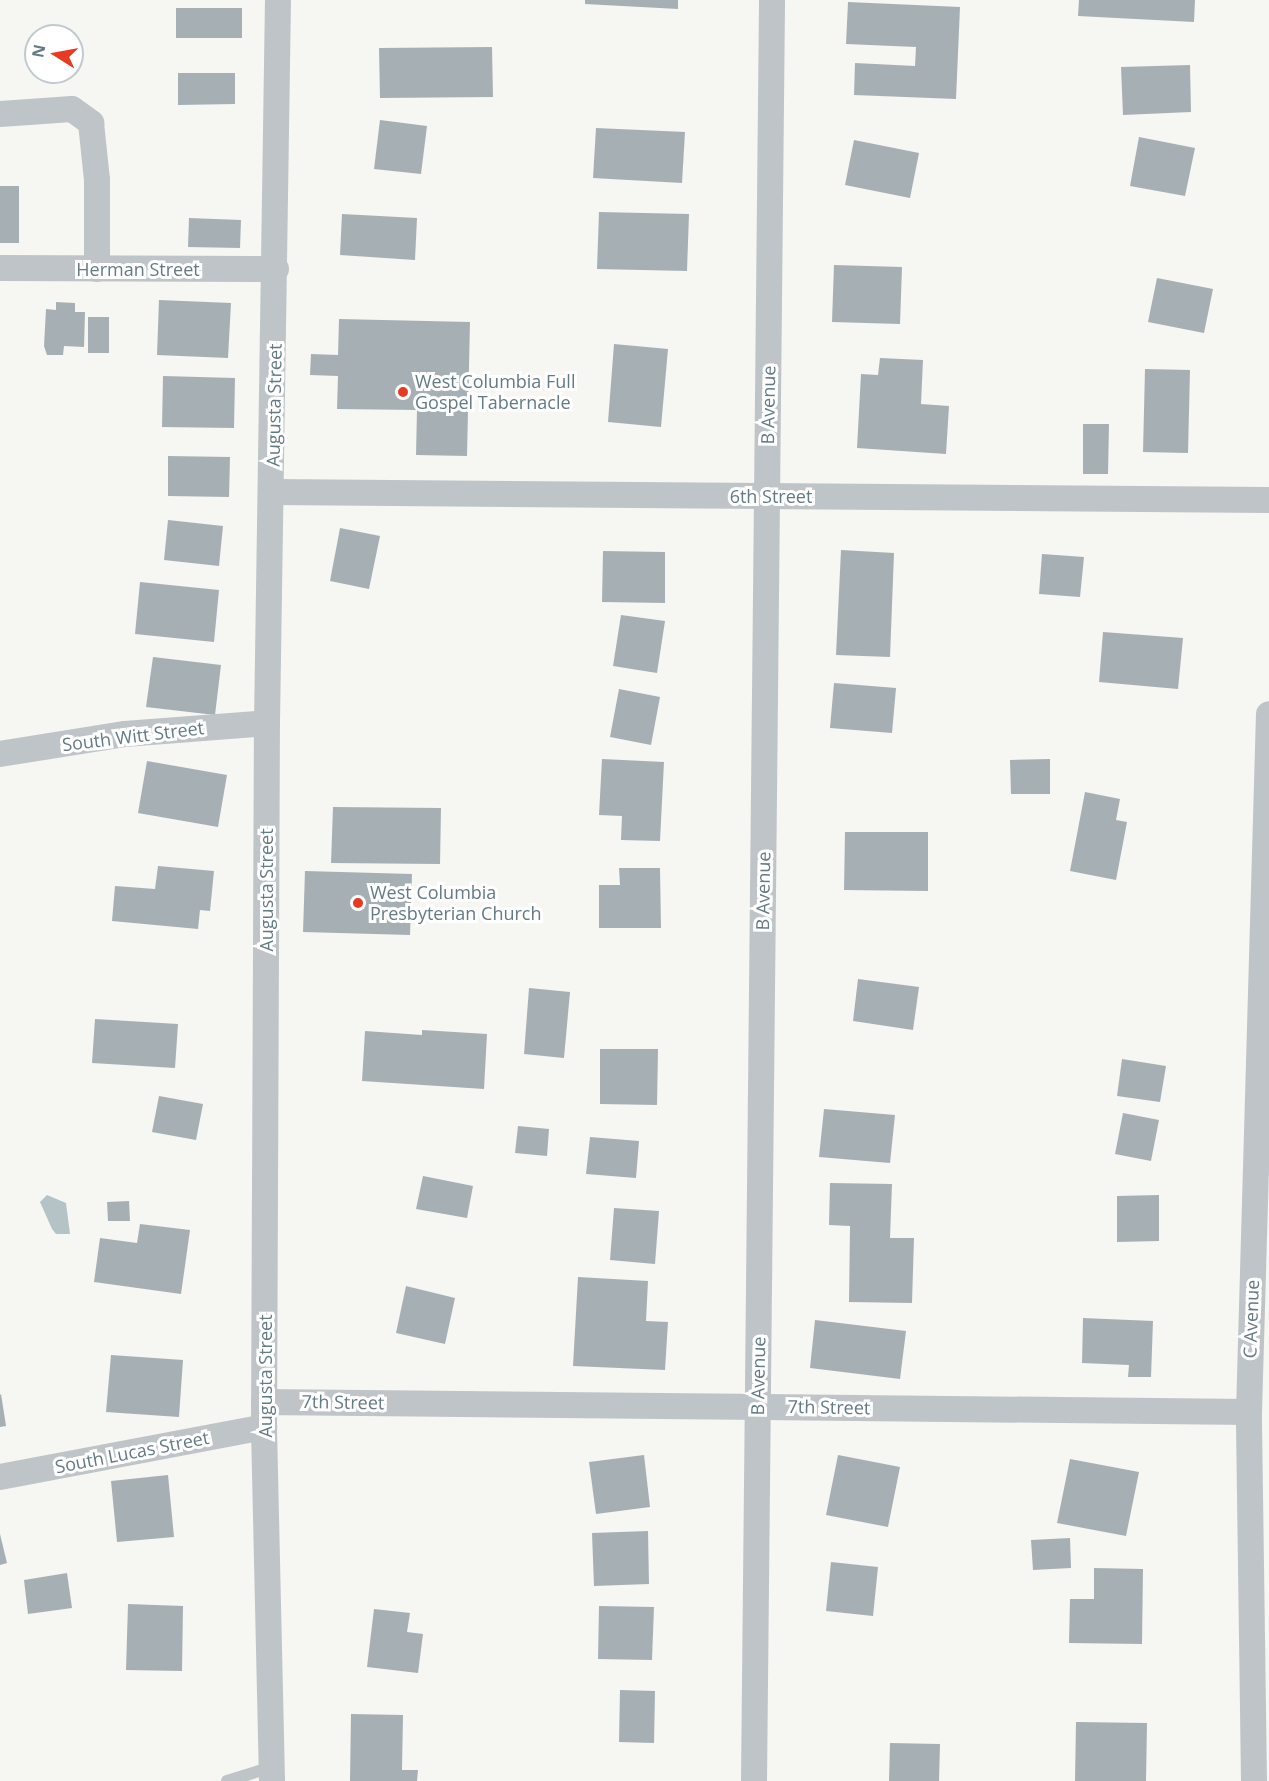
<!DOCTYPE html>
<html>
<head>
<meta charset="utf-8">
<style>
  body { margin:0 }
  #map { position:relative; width:1269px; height:1781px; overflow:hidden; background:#f6f6f2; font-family:"Open Sans",sans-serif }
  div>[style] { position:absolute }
  .water>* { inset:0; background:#b4c4c6 }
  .building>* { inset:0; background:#a6b0b4 }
  .lane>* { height:12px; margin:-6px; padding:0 6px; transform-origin:6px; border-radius:6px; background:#bec4c7 }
  .street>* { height:26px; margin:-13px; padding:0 13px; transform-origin:13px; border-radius:13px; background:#bec4c7 }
  .dots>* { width:16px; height:16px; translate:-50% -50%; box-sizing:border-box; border:3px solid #fff; border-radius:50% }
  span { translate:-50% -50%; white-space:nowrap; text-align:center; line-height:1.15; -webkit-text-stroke:6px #fff; paint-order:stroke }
  .street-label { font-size:18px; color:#647a84 }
  .poi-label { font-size:18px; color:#647a84 }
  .left { translate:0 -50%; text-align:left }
  .north { position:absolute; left:24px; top:24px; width:60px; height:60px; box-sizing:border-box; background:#fff; border:2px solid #c1cace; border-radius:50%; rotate:281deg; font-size:16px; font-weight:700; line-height:24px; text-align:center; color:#647a84 }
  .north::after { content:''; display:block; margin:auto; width:21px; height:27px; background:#e83a21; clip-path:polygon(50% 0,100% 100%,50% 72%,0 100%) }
</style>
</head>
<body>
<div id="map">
  <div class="water">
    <i style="clip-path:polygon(47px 1195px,66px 1203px,70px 1234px,56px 1234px,52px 1229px,40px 1202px)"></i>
  </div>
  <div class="building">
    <i style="clip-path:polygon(585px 0,678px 0,678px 9px,585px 4px)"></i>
    <i style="clip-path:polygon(1079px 0,1195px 0,1194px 22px,1078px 16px)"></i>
    <i style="clip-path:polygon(848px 2px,960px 7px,956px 99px,854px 95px,855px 63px,915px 66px,916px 47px,846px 44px)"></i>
    <i style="clip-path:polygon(176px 8px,242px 8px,242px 38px,176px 38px)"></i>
    <i style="clip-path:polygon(492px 47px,493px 97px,380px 98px,379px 48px)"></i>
    <i style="clip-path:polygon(1190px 65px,1191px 112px,1123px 115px,1121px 67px)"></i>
    <i style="clip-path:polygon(178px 73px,235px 73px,235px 104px,178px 105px)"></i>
    <i style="clip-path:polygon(380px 120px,427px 126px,421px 174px,374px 169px)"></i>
    <i style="clip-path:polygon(596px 128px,685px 132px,682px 183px,593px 178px)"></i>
    <i style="clip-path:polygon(1139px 137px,1195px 148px,1185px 196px,1130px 186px)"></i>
    <i style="clip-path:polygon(854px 140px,919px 153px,910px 198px,845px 185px)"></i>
    <i style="clip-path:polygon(0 186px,19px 186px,19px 243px,0 243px)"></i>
    <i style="clip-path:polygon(599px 212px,689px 214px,687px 271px,597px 269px)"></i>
    <i style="clip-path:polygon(342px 214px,417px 218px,415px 260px,340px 255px)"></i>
    <i style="clip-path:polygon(189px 218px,241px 220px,240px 248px,188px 247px)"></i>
    <i style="clip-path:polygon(834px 265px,902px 267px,900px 324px,832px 322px)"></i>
    <i style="clip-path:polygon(1157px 278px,1213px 289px,1204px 333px,1148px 322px)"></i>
    <i style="clip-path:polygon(159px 300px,231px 303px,228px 358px,157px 355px)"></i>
    <i style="clip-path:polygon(56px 302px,75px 303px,75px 312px,85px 312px,84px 347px,64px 346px,63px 355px,47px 355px,44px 346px,46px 309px,56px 310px)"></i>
    <i style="clip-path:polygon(88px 317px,109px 317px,109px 353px,88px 353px)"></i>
    <i style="clip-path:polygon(339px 319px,470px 322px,467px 456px,416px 455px,417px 410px,337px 409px,338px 376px,310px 375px,311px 354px,338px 355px)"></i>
    <i style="clip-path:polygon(614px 344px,668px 349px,661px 427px,608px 422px)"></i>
    <i style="clip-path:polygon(880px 358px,923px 360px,921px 404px,949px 406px,946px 454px,857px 448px,861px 374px,878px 375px)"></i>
    <i style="clip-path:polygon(1145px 369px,1190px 370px,1188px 453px,1143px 452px)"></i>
    <i style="clip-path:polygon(163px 376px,235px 378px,234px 428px,162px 427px)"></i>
    <i style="clip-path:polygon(1083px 424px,1109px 424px,1108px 474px,1083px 474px)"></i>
    <i style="clip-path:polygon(168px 456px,230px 457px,229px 497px,168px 496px)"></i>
    <i style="clip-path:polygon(168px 520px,223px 526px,219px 566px,164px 560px)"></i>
    <i style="clip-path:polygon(340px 528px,380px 536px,369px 589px,330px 581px)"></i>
    <i style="clip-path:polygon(841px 550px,894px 553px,890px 657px,836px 655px)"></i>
    <i style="clip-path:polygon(603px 551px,665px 552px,665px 603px,602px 602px)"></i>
    <i style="clip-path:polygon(1042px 554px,1084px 557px,1080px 597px,1039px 594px)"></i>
    <i style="clip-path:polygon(140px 582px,219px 590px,214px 642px,135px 634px)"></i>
    <i style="clip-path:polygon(621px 615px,665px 621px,657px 673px,613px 666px)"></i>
    <i style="clip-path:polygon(1103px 632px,1183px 638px,1178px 689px,1099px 682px)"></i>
    <i style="clip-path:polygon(153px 657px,221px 665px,215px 715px,146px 707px)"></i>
    <i style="clip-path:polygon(834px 683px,896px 688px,892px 733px,830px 728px)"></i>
    <i style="clip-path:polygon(619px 689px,660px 697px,651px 745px,610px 737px)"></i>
    <i style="clip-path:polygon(602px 759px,664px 762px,660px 841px,621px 840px,622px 816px,599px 815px)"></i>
    <i style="clip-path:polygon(1050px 759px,1050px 794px,1011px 794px,1010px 760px)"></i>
    <i style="clip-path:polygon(147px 761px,227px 775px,218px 827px,138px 813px)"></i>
    <i style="clip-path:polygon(1085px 792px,1120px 799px,1116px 820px,1127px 822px,1116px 880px,1070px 871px)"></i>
    <i style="clip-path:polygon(333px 807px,441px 808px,440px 864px,331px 863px)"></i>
    <i style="clip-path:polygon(845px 832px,928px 832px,928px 891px,844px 890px)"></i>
    <i style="clip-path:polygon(158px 866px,214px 871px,210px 911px,200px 910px,198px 929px,112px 921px,115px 886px,155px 889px)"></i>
    <i style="clip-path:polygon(619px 868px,660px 868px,661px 928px,599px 928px,599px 885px,620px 885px)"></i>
    <i style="clip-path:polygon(305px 871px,412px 874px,410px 935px,303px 932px)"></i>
    <i style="clip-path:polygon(858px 979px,919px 987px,913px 1030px,853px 1021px)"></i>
    <i style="clip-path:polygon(529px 988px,570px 992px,564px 1058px,524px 1054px)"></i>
    <i style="clip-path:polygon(95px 1019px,178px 1024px,175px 1068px,92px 1063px)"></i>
    <i style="clip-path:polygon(422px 1030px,487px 1034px,484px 1089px,362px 1081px,365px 1031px,422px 1035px)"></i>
    <i style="clip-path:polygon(600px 1049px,658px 1049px,657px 1105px,600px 1104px)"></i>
    <i style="clip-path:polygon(1122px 1059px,1166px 1066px,1160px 1102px,1117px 1096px)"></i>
    <i style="clip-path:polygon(159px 1096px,203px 1104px,196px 1140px,152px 1132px)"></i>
    <i style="clip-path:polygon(824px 1109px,895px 1115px,890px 1163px,819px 1157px)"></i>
    <i style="clip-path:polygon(1123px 1113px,1159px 1120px,1151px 1161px,1115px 1154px)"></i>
    <i style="clip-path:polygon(518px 1126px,549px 1129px,547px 1156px,515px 1153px)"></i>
    <i style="clip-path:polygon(590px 1137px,639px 1141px,636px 1178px,586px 1174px)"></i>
    <i style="clip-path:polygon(423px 1176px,473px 1186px,467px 1218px,416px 1209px)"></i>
    <i style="clip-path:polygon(830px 1183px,892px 1184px,890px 1238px,914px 1238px,912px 1303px,849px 1302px,850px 1226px,829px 1225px)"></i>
    <i style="clip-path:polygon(1159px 1195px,1159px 1241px,1117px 1242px,1117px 1196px)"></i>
    <i style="clip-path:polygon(129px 1201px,130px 1221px,108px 1221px,107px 1202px)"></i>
    <i style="clip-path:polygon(614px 1208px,659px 1211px,655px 1264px,610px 1260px)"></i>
    <i style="clip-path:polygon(140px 1224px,190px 1230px,181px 1294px,94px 1282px,100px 1238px,137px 1243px)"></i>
    <i style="clip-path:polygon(578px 1277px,648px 1281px,646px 1321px,668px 1322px,665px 1370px,573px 1366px)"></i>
    <i style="clip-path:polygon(406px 1286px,455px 1298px,445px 1344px,396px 1333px)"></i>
    <i style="clip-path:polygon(1083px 1318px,1153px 1321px,1151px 1377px,1128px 1377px,1129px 1365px,1082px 1363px)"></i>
    <i style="clip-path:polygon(815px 1320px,906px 1331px,900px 1379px,810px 1368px)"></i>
    <i style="clip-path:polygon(111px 1355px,183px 1360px,179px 1417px,106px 1412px)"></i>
    <i style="clip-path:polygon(1px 1394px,6px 1426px,0 1427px,0 1395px)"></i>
    <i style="clip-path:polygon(644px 1455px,650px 1507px,596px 1514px,589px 1462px)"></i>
    <i style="clip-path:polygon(838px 1455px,900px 1467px,888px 1527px,826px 1515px)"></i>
    <i style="clip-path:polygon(1070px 1459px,1139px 1472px,1126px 1536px,1057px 1523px)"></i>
    <i style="clip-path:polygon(168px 1475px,174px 1537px,117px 1542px,111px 1481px)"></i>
    <i style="clip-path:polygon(648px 1531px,649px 1584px,594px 1586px,592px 1533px)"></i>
    <i style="clip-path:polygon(0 1534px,7px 1563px,0 1565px)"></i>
    <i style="clip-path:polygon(1070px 1538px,1071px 1568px,1033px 1570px,1031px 1540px)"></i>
    <i style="clip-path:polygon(831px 1562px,878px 1567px,873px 1616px,826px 1611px)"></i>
    <i style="clip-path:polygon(1094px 1568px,1143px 1569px,1142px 1644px,1069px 1643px,1070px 1599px,1094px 1599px)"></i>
    <i style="clip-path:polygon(67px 1573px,72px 1608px,28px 1614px,24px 1580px)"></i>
    <i style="clip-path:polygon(128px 1604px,183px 1606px,182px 1671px,126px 1670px)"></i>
    <i style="clip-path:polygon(599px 1606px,654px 1607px,652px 1660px,598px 1659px)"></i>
    <i style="clip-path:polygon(374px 1609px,410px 1613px,407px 1632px,423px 1634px,418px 1673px,367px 1667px)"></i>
    <i style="clip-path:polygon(620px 1690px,655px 1691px,654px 1743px,619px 1742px)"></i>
    <i style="clip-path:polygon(351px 1714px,403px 1715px,402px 1770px,418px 1770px,417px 1781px,350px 1781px)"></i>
    <i style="clip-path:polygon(1076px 1722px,1147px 1723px,1146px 1781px,1075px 1781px)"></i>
    <i style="clip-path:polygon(890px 1743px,940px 1744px,939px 1781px,889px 1781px)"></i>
  </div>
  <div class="lane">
    <i style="left:227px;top:1781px;width:47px;rotate:-17.3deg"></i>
  </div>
  <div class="street">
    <i style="left:0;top:114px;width:72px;rotate:-4deg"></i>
    <i style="left:72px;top:109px;width:24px;rotate:36deg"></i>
    <i style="left:91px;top:123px;width:57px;rotate:84deg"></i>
    <i style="left:97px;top:180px;width:89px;rotate:90deg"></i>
    <i style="left:0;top:268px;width:276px;rotate:0.2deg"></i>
    <i style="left:273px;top:492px;width:996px;rotate:0.46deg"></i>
    <i style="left:0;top:754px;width:127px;rotate:-9.1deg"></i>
    <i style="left:125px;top:734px;width:142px;rotate:-4.4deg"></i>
    <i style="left:264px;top:1402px;width:985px;rotate:0.58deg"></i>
    <i style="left:0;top:1477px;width:269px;rotate:-10.7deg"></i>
    <i style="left:272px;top:1781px;width:354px;rotate:-91.3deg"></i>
    <i style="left:264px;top:1427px;width:704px;rotate:-89.76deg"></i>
    <i style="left:267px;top:723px;width:723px;rotate:-89.13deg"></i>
    <i style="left:754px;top:1781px;width:1781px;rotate:-89.42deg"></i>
    <i style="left:1254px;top:1781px;width:369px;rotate:-90.8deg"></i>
    <i style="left:1249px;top:1412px;width:698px;rotate:-88.36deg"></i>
  </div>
  <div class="dots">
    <i style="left:403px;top:392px;background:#e83a21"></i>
    <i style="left:358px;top:903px;background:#e83a21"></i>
  </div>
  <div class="street-label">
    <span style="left:138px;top:269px">Herman Street</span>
    <span style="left:274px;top:405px;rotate:-89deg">Augusta Street</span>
    <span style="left:768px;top:405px;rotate:-89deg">B Avenue</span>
    <span style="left:771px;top:496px">6th Street</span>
    <span style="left:133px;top:736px;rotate:-7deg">South Witt Street</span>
    <span style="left:266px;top:890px;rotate:-90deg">Augusta Street</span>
    <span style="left:763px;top:891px;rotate:-89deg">B Avenue</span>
    <span style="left:1251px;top:1319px;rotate:-88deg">C Avenue</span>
    <span style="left:265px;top:1376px;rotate:-90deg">Augusta Street</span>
    <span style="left:758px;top:1376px;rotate:-89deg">B Avenue</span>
    <span style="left:343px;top:1402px;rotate:1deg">7th Street</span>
    <span style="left:829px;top:1407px;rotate:1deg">7th Street</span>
    <span style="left:132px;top:1452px;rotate:-11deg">South Lucas Street</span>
  </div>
  <div class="poi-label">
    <span class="left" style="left:415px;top:392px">West Columbia Full<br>Gospel Tabernacle</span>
    <span class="left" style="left:370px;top:903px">West Columbia<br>Presbyterian Church</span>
  </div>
  <div class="north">N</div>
</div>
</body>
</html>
